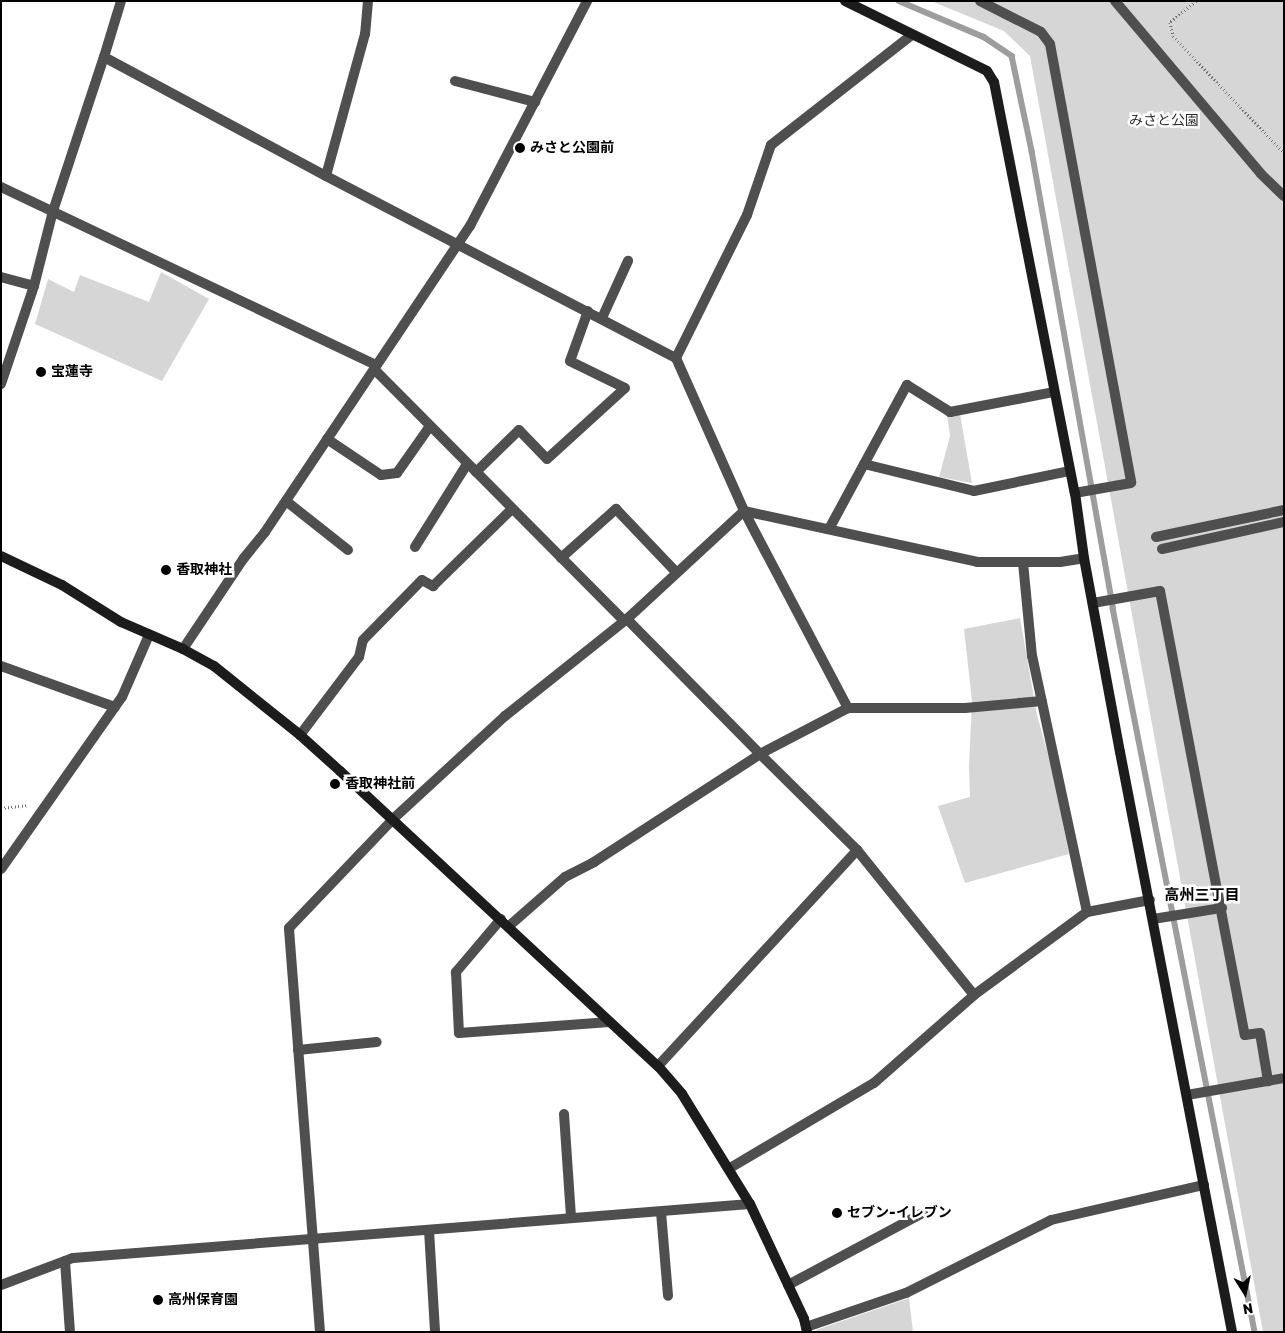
<!DOCTYPE html>
<html>
<head>
<meta charset="utf-8">
<style>
  body { margin:0 }
  #map { position:relative; width:1285px; height:1333px; overflow:hidden; background:#fff; font-family:Rubik,"Noto Sans JP",sans-serif }
  div>[style] { position:absolute }
  .green>* { inset:0; background:#d6d6d6 }
  .stream>* { height:5.5px; margin:-2.75px; padding:0 2.75px; transform-origin:2.75px; border-radius:2.75px; background:#9d9d9d }
  .path>* { height:3px; margin-top:-1.5px; transform-origin:0; background:repeating-linear-gradient(90deg,#717171 0 1px,transparent 0 3.5px) }
  .lane>* { height:10px; margin:-5px; padding:0 5px; transform-origin:5px; border-radius:5px; background:#4f4f4f }
  .street>* { height:10px; margin:-5px; padding:0 5px; transform-origin:5px; border-radius:5px; background:#4f4f4f }
  .secondary>* { height:10px; margin:-5px; padding:0 5px; transform-origin:5px; border-radius:5px; background:#1c1c1c }
  .dots>* { width:14px; height:14px; translate:-50% -50%; box-sizing:border-box; border:2px solid #fff; border-radius:50% }
  span { translate:-50% -50%; white-space:nowrap; text-align:center; line-height:1.15; -webkit-text-stroke:5px #fff; paint-order:stroke }
  .park-label { font-size:14px; color:#2d2d2d }
  .poi-label { font-size:14px; color:#000; font-weight:700 }
  .left { translate:0 -50%; text-align:left }
  .neighbourhood-label { font-size:15px; color:#000; font-weight:700 }
  .frame { position:absolute; inset:0; border:2px solid #000; pointer-events:none }
  .north { position:absolute; left:1220px; top:1268px; width:50px; height:50px; -webkit-text-stroke:4px #fff; paint-order:stroke; rotate:170deg; font-size:14px; font-weight:700; line-height:20px; text-align:center; color:#000 }
  .north::after { content:''; display:block; margin:auto; width:18px; height:22px; background:#000; clip-path:polygon(50% 0,100% 100%,50% 72%,0 100%) }
</style>
</head>
<body>
<div id="map">
  <div class="green">
    <i style="clip-path:polygon(931px 1px,1284px 1px,1284px 1332px,1263px 1332px,1030px 56px,1004px 31px)"></i>
    <i style="clip-path:polygon(161px 272px,209px 299px,162px 381px,35px 324px,48px 279px,74px 292px,80px 275px,149px 302px)"></i>
    <i style="clip-path:polygon(960px 414px,972px 483px,939px 477px,950px 436px,947px 415px)"></i>
    <i style="clip-path:polygon(1020px 618px,1037px 715px,1053px 773px,1069px 854px,965px 883px,938px 806px,970px 797px,969px 766px,972px 701px,964px 629px)"></i>
    <i style="clip-path:polygon(909px 1298px,913px 1332px,817px 1332px,816px 1330px)"></i>
  </div>
  <div class="stream">
    <i style="left:899px;top:1px;width:92px;rotate:23deg"></i>
    <i style="left:984px;top:37px;width:34px;rotate:34deg"></i>
    <i style="left:1012px;top:56px;width:97px;rotate:78.1deg"></i>
    <i style="left:1032px;top:151px;width:464px;rotate:79.9deg"></i>
    <i style="left:1113px;top:608px;width:738px;rotate:78.9deg"></i>
  </div>
  <div class="path">
    <i style="left:1196px;top:1px;width:33px;rotate:141deg"></i>
    <i style="left:1170px;top:22px;width:14px;rotate:78deg"></i>
    <i style="left:1173px;top:36px;width:161px;rotate:46.5deg"></i>
    <i style="left:1px;top:808px;width:27px;rotate:-6deg"></i>
  </div>
  <div class="lane">
    <i style="left:980px;top:1px;width:68px;rotate:26.9deg"></i>
    <i style="left:1041px;top:32px;width:15px;rotate:53deg"></i>
    <i style="left:1050px;top:44px;width:446px;rotate:79.5deg"></i>
    <i style="left:1131px;top:483px;width:57px;rotate:169.9deg"></i>
    <i style="left:1115px;top:1px;width:226px;rotate:49.8deg"></i>
    <i style="left:1261px;top:174px;width:32px;rotate:44deg"></i>
    <i style="left:455px;top:81px;width:83px;rotate:14.7deg"></i>
    <i style="left:1px;top:277px;width:34px;rotate:15deg"></i>
    <i style="left:602px;top:318px;width:63px;rotate:-65.5deg"></i>
    <i style="left:327px;top:439px;width:65px;rotate:33.7deg"></i>
    <i style="left:381px;top:475px;width:16px;rotate:-7deg"></i>
    <i style="left:397px;top:473px;width:57px;rotate:-54.9deg"></i>
    <i style="left:476px;top:472px;width:60px;rotate:-44.3deg"></i>
    <i style="left:519px;top:430px;width:40px;rotate:46deg"></i>
    <i style="left:547px;top:459px;width:105px;rotate:-42.3deg"></i>
    <i style="left:625px;top:388px;width:61px;rotate:-153.9deg"></i>
    <i style="left:570px;top:361px;width:53px;rotate:-70.2deg"></i>
    <i style="left:286px;top:501px;width:79px;rotate:38.3deg"></i>
    <i style="left:1156px;top:537px;width:131px;rotate:-11.9deg"></i>
    <i style="left:415px;top:547px;width:98px;rotate:-57.9deg"></i>
    <i style="left:1162px;top:549px;width:125px;rotate:-12.5deg"></i>
    <i style="left:561px;top:558px;width:74px;rotate:-41.7deg"></i>
    <i style="left:616px;top:509px;width:88px;rotate:46.4deg"></i>
    <i style="left:1093px;top:603px;width:68px;rotate:-10.2deg"></i>
    <i style="left:1160px;top:591px;width:452px;rotate:79.2deg"></i>
    <i style="left:1245px;top:1035px;width:15px;rotate:-8deg"></i>
    <i style="left:1260px;top:1033px;width:49px;rotate:80.5deg"></i>
    <i style="left:300px;top:735px;width:98px;rotate:-52.9deg"></i>
    <i style="left:359px;top:657px;width:17px;rotate:-77deg"></i>
    <i style="left:363px;top:640px;width:84px;rotate:-45.5deg"></i>
    <i style="left:422px;top:580px;width:13px;rotate:29deg"></i>
    <i style="left:433px;top:586px;width:110px;rotate:-44.3deg"></i>
    <i style="left:501px;top:919px;width:70px;rotate:130.3deg"></i>
    <i style="left:456px;top:972px;width:61px;rotate:87.2deg"></i>
    <i style="left:459px;top:1033px;width:151px;rotate:-4.2deg"></i>
    <i style="left:1153px;top:919px;width:70px;rotate:-9.1deg"></i>
    <i style="left:298px;top:1050px;width:79px;rotate:-5.8deg"></i>
    <i style="left:1187px;top:1095px;width:98px;rotate:-9.9deg"></i>
    <i style="left:564px;top:1114px;width:104px;rotate:86.1deg"></i>
    <i style="left:661px;top:1212px;width:84px;rotate:85.2deg"></i>
    <i style="left:429px;top:1230px;width:102px;rotate:86.6deg"></i>
    <i style="left:65px;top:1261px;width:71px;rotate:86deg"></i>
    <i style="left:788px;top:1285px;width:153px;rotate:-28.1deg"></i>
  </div>
  <div class="street">
    <i style="left:121px;top:1px;width:59px;rotate:106.9deg"></i>
    <i style="left:104px;top:57px;width:252px;rotate:28.2deg"></i>
    <i style="left:368px;top:1px;width:33px;rotate:95deg"></i>
    <i style="left:365px;top:34px;width:147px;rotate:105.4deg"></i>
    <i style="left:326px;top:176px;width:394px;rotate:27.5deg"></i>
    <i style="left:676px;top:358px;width:167px;rotate:66deg"></i>
    <i style="left:744px;top:511px;width:223px;rotate:62.2deg"></i>
    <i style="left:848px;top:708px;width:99px;rotate:152.4deg"></i>
    <i style="left:760px;top:754px;width:190px;rotate:-134.6deg"></i>
    <i style="left:1px;top:187px;width:415px;rotate:25.4deg"></i>
    <i style="left:676px;top:358px;width:160px;rotate:-63.6deg"></i>
    <i style="left:747px;top:215px;width:74px;rotate:-71.1deg"></i>
    <i style="left:771px;top:145px;width:179px;rotate:-38deg"></i>
    <i style="left:374px;top:369px;width:355px;rotate:45.2deg"></i>
    <i style="left:1px;top:384px;width:103px;rotate:-71.4deg"></i>
    <i style="left:34px;top:286px;width:77px;rotate:-75.8deg"></i>
    <i style="left:53px;top:211px;width:162px;rotate:-71.7deg"></i>
    <i style="left:864px;top:464px;width:113px;rotate:13.8deg"></i>
    <i style="left:974px;top:491px;width:98px;rotate:-11.8deg"></i>
    <i style="left:829px;top:529px;width:164px;rotate:-61.6deg"></i>
    <i style="left:907px;top:385px;width:51px;rotate:32.1deg"></i>
    <i style="left:950px;top:412px;width:106px;rotate:-10.9deg"></i>
    <i style="left:183px;top:649px;width:110px;rotate:-56.2deg"></i>
    <i style="left:244px;top:558px;width:33px;rotate:-51deg"></i>
    <i style="left:265px;top:532px;width:368px;rotate:-56.2deg"></i>
    <i style="left:470px;top:226px;width:254px;rotate:-62.5deg"></i>
    <i style="left:1px;top:666px;width:121px;rotate:19.8deg"></i>
    <i style="left:848px;top:708px;width:117px"></i>
    <i style="left:965px;top:708px;width:77px;rotate:-5.2deg"></i>
    <i style="left:1px;top:869px;width:210px;rotate:-54.9deg"></i>
    <i style="left:122px;top:697px;width:68px;rotate:-66.5deg"></i>
    <i style="left:1087px;top:912px;width:64px;rotate:-10.8deg"></i>
    <i style="left:509px;top:926px;width:74px;rotate:-41.2deg"></i>
    <i style="left:565px;top:877px;width:33px;rotate:-27deg"></i>
    <i style="left:594px;top:862px;width:198px;rotate:-33deg"></i>
    <i style="left:760px;top:754px;width:136px;rotate:44.7deg"></i>
    <i style="left:857px;top:850px;width:186px;rotate:51.1deg"></i>
    <i style="left:658px;top:1066px;width:294px;rotate:-47.3deg"></i>
    <i style="left:730px;top:1168px;width:167px;rotate:-30.6deg"></i>
    <i style="left:874px;top:1083px;width:133px;rotate:-41.3deg"></i>
    <i style="left:974px;top:995px;width:140px;rotate:-36.3deg"></i>
    <i style="left:1087px;top:912px;width:262px;rotate:-102.1deg"></i>
    <i style="left:1032px;top:656px;width:93px;rotate:-95.5deg"></i>
    <i style="left:1px;top:1285px;width:77px;rotate:-20.6deg"></i>
    <i style="left:73px;top:1258px;width:679px;rotate:-4.56deg"></i>
    <i style="left:806px;top:1327px;width:106px;rotate:-18.8deg"></i>
    <i style="left:906px;top:1293px;width:162px;rotate:-26.7deg"></i>
    <i style="left:1051px;top:1220px;width:157px;rotate:-12.9deg"></i>
    <i style="left:320px;top:1332px;width:405px;rotate:-94.4deg"></i>
    <i style="left:289px;top:928px;width:151px;rotate:-46.3deg"></i>
    <i style="left:393px;top:819px;width:152px;rotate:-42.6deg"></i>
    <i style="left:505px;top:716px;width:156px;rotate:-38.5deg"></i>
    <i style="left:627px;top:619px;width:159px;rotate:-42.7deg"></i>
    <i style="left:744px;top:511px;width:239px;rotate:12.3deg"></i>
    <i style="left:977px;top:562px;width:83px"></i>
    <i style="left:1060px;top:562px;width:24px;rotate:-9deg"></i>
  </div>
  <div class="secondary">
    <i style="left:845px;top:1px;width:158px;rotate:26.2deg"></i>
    <i style="left:987px;top:71px;width:13px;rotate:58deg"></i>
    <i style="left:994px;top:82px;width:419px;rotate:78.9deg"></i>
    <i style="left:1075px;top:493px;width:66px;rotate:82.1deg"></i>
    <i style="left:1084px;top:558px;width:197px;rotate:79.5deg"></i>
    <i style="left:1120px;top:752px;width:591px;rotate:79.07deg"></i>
    <i style="left:1px;top:556px;width:68px;rotate:25.4deg"></i>
    <i style="left:62px;top:585px;width:70px;rotate:32.1deg"></i>
    <i style="left:121px;top:622px;width:68px;rotate:23.5deg"></i>
    <i style="left:183px;top:649px;width:35px;rotate:29deg"></i>
    <i style="left:214px;top:666px;width:110px;rotate:38.7deg"></i>
    <i style="left:300px;top:735px;width:54px;rotate:42deg"></i>
    <i style="left:340px;top:771px;width:434px;rotate:42.9deg"></i>
    <i style="left:658px;top:1066px;width:37px;rotate:49deg"></i>
    <i style="left:682px;top:1094px;width:129px;rotate:58.3deg"></i>
    <i style="left:750px;top:1204px;width:127px;rotate:64.8deg"></i>
    <i style="left:804px;top:1319px;width:13px;rotate:77deg"></i>
  </div>
  <div class="dots">
    <i style="left:520px;top:148px;background:#000"></i>
    <i style="left:41px;top:372px;background:#000"></i>
    <i style="left:166px;top:570px;background:#000"></i>
    <i style="left:335px;top:784px;background:#000"></i>
    <i style="left:837px;top:1213px;background:#000"></i>
    <i style="left:158px;top:1300px;background:#000"></i>
  </div>
  <div class="park-label">
    <span style="left:1164px;top:121px">みさと公園</span>
  </div>
  <div class="poi-label">
    <span class="left" style="left:530px;top:148px">みさと公園前</span>
    <span class="left" style="left:51px;top:372px">宝蓮寺</span>
    <span class="left" style="left:176px;top:570px">香取神社</span>
    <span class="left" style="left:345px;top:784px">香取神社前</span>
    <span class="left" style="left:847px;top:1213px">セブン-イレブン</span>
    <span class="left" style="left:168px;top:1300px">高州保育園</span>
  </div>
  <div class="neighbourhood-label">
    <span style="left:1202px;top:896px">高州三丁目</span>
  </div>
  <div class="frame"></div>
  <div class="north">N</div>
</div>
</body>
</html>
